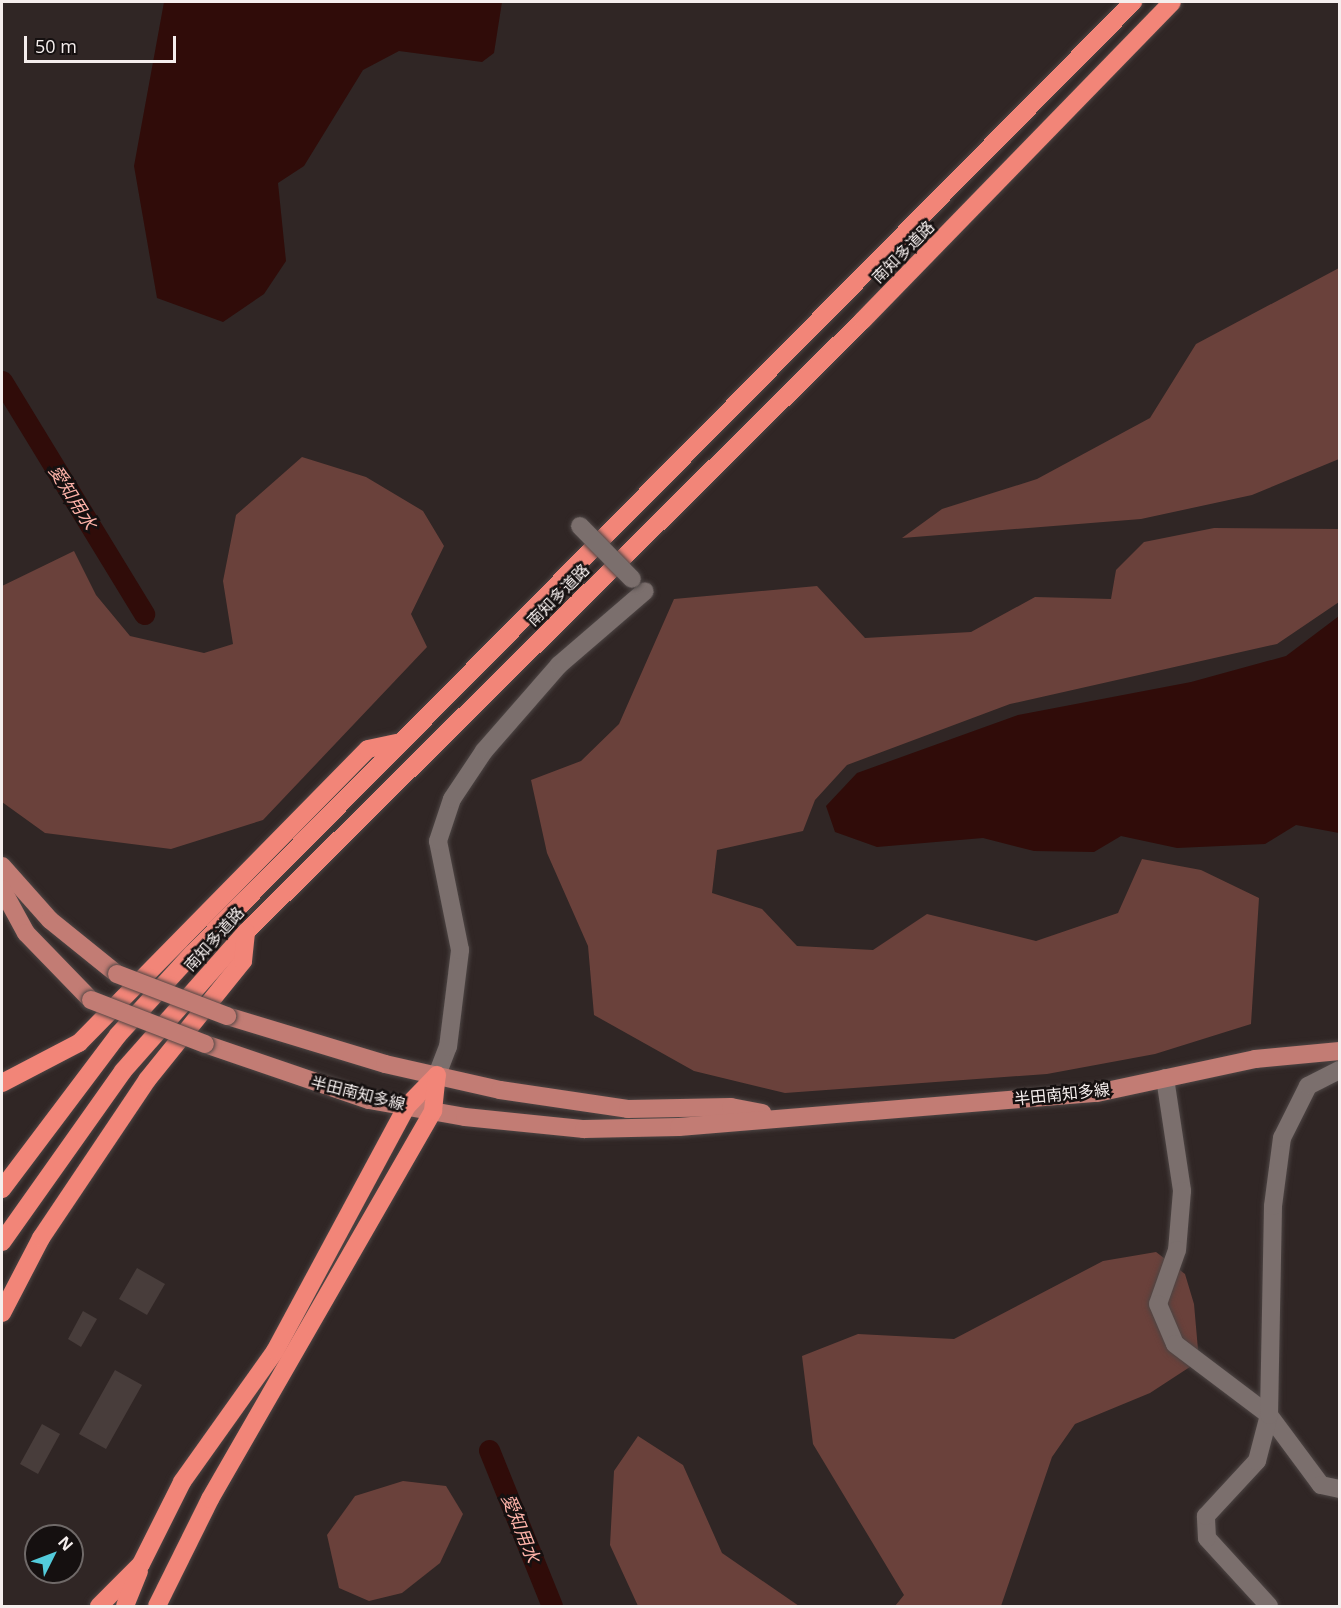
<!DOCTYPE html>
<html>
<head>
<meta charset="utf-8">
<style>
  body { margin:0 }
  #map { position:relative; width:1341px; height:1608px; overflow:hidden; background:#302625; font-family:"Open Sans","Noto Sans JP",sans-serif }
  div>[style] { position:absolute }
  .green>* { inset:0; background:#6a413b }
  .water>* { inset:0; background:#300c09 }
  .canal>* { height:21px; margin:-10.5px; padding:0 10.5px; transform-origin:10.5px; border-radius:10.5px; background:#300c09 }
  .building>* { inset:0; background:#483d3b }
  .roads { filter:drop-shadow(0 0 2px #4d4544) drop-shadow(0 0 2px #4d4544) }
  .street>* { height:18px; margin:-9px; padding:0 9px; transform-origin:9px; border-radius:9px; background:#7b6f6d }
  .primary>* { height:18px; margin:-9px; padding:0 9px; transform-origin:9px; border-radius:9px; background:#c27c74 }
  .highway>* { height:18px; margin:-9px; padding:0 9px; transform-origin:9px; border-radius:9px; background:#f28578 }
  .bridges { filter:drop-shadow(0 0 2px #4d4544) drop-shadow(0 0 2px #4d4544) }
  .street-bridge>* { height:18px; margin:-9px; padding:0 9px; transform-origin:9px; border-radius:9px; background:#7b6f6d }
  .primary-bridge>* { height:18px; margin:-9px; padding:0 9px; transform-origin:9px; border-radius:9px; background:#c27c74 }
  span { translate:-50% -50%; white-space:nowrap; text-align:center; line-height:1.15; -webkit-text-stroke:5px #151010; paint-order:stroke }
  .street-label { font-size:16px; color:#f5eeed }
  .water-label { font-size:18px; color:#fdb2a8; font-style:italic }
  .frame { position:absolute; inset:0; border:3px solid #f5eeed; pointer-events:none }
  .north { position:absolute; left:24px; top:1524px; width:60px; height:60px; box-sizing:border-box; background:#151010; border:2px solid #6f6968; border-radius:50%; rotate:48deg; font-size:16px; font-weight:700; line-height:24px; text-align:center; color:#f5eeed }
  .north::after { content:''; display:block; margin:auto; width:21px; height:27px; background:#53cbdb; clip-path:polygon(50% 0,100% 100%,50% 72%,0 100%) }
  .scale { position:absolute; left:24px; top:36px; width:152px; height:27px; box-sizing:border-box; border:3px solid #f5eeed; border-top:0; padding-left:8px; font-size:18px; line-height:21px; white-space:nowrap; color:#f5eeed; -webkit-text-stroke:4px #151010; paint-order:stroke }
</style>
</head>
<body>
<div id="map">
  <div class="green">
    <i style="clip-path:polygon(1339px 268px,1339px 459px,1252px 495px,1141px 519px,902px 538px,942px 509px,1037px 479px,1150px 418px,1196px 344px)"></i>
    <i style="clip-path:polygon(302px 457px,366px 477px,423px 511px,444px 546px,411px 614px,427px 647px,263px 820px,171px 849px,45px 833px,2px 802px,2px 586px,74px 551px,96px 595px,130px 636px,204px 653px,233px 644px,223px 581px,236px 515px)"></i>
    <i style="clip-path:polygon(1214px 528px,1339px 529px,1339px 602px,1277px 644px,1010px 704px,847px 765px,815px 800px,803px 831px,717px 850px,712px 893px,762px 909px,797px 946px,873px 950px,927px 914px,1036px 941px,1118px 913px,1142px 859px,1201px 870px,1259px 898px,1251px 1024px,1155px 1054px,1047px 1074px,785px 1093px,694px 1071px,594px 1015px,588px 946px,547px 853px,531px 780px,581px 761px,619px 724px,674px 599px,817px 586px,865px 638px,971px 632px,1035px 597px,1111px 599px,1116px 570px,1144px 542px)"></i>
    <i style="clip-path:polygon(1156px 1252px,1185px 1274px,1194px 1304px,1199px 1361px,1150px 1393px,1075px 1424px,1052px 1457px,1001px 1606px,895px 1606px,904px 1595px,813px 1444px,802px 1356px,858px 1334px,954px 1339px,1103px 1261px)"></i>
    <i style="clip-path:polygon(638px 1436px,683px 1465px,722px 1553px,799px 1606px,638px 1606px,610px 1545px,614px 1471px)"></i>
    <i style="clip-path:polygon(403px 1481px,446px 1486px,463px 1514px,440px 1563px,402px 1593px,369px 1601px,339px 1588px,327px 1535px,355px 1496px)"></i>
  </div>
  <div class="water">
    <i style="clip-path:polygon(164px 2px,502px 2px,494px 53px,482px 62px,399px 51px,363px 70px,304px 166px,278px 183px,286px 261px,264px 294px,223px 322px,157px 298px,134px 166px)"></i>
    <i style="clip-path:polygon(1339px 616px,1339px 833px,1296px 825px,1265px 844px,1177px 848px,1121px 836px,1094px 852px,1034px 851px,983px 838px,877px 847px,835px 832px,826px 806px,857px 773px,1018px 715px,1191px 682px,1286px 656px)"></i>
  </div>
  <div class="canal">
    <i style="left:2px;top:381px;width:273px;rotate:58.6deg"></i>
    <i style="left:489px;top:1450px;width:168px;rotate:68deg"></i>
  </div>
  <div class="building">
    <i style="clip-path:polygon(137px 1268px,165px 1284px,147px 1315px,119px 1299px)"></i>
    <i style="clip-path:polygon(83px 1311px,97px 1319px,81px 1347px,68px 1339px)"></i>
    <i style="clip-path:polygon(115px 1370px,142px 1385px,106px 1449px,79px 1434px)"></i>
    <i style="clip-path:polygon(42px 1424px,60px 1434px,38px 1474px,20px 1464px)"></i>
  </div>
  <div class="roads">
    <div class="street">
      <i style="left:437px;top:1075px;width:30px;rotate:-69deg"></i>
      <i style="left:448px;top:1047px;width:98px;rotate:-82.9deg"></i>
      <i style="left:460px;top:950px;width:111px;rotate:-101.4deg"></i>
      <i style="left:438px;top:841px;width:44px;rotate:-71.6deg"></i>
      <i style="left:452px;top:799px;width:58px;rotate:-56.3deg"></i>
      <i style="left:484px;top:751px;width:114px;rotate:-48.9deg"></i>
      <i style="left:559px;top:665px;width:113px;rotate:-40.7deg"></i>
      <i style="left:1165px;top:1078px;width:114px;rotate:81.4deg"></i>
      <i style="left:1182px;top:1191px;width:59px;rotate:94.8deg"></i>
      <i style="left:1177px;top:1250px;width:57px;rotate:109.4deg"></i>
      <i style="left:1158px;top:1304px;width:43px;rotate:67deg"></i>
      <i style="left:1175px;top:1344px;width:118px;rotate:37.1deg"></i>
      <i style="left:1269px;top:1415px;width:87px;rotate:53.4deg"></i>
      <i style="left:1321px;top:1485px;width:19px;rotate:12deg"></i>
      <i style="left:1269px;top:1606px;width:92px;rotate:-132.4deg"></i>
      <i style="left:1207px;top:1538px;width:22px;rotate:-93deg"></i>
      <i style="left:1206px;top:1516px;width:75px;rotate:-47.2deg"></i>
      <i style="left:1257px;top:1461px;width:48px;rotate:-75.4deg"></i>
      <i style="left:1269px;top:1415px;width:209px;rotate:-88.9deg"></i>
      <i style="left:1273px;top:1206px;width:69px;rotate:-82.5deg"></i>
      <i style="left:1282px;top:1138px;width:58px;rotate:-63.4deg"></i>
      <i style="left:1308px;top:1086px;width:36px;rotate:-27deg"></i>
    </div>
    <div class="primary">
      <i style="left:2px;top:866px;width:72px;rotate:48.4deg"></i>
      <i style="left:50px;top:920px;width:86px;rotate:38.9deg"></i>
      <i style="left:2px;top:889px;width:50px;rotate:61.4deg"></i>
      <i style="left:26px;top:933px;width:93px;rotate:45.9deg"></i>
      <i style="left:227px;top:1016px;width:165px;rotate:16.9deg"></i>
      <i style="left:385px;top:1064px;width:118px;rotate:12.7deg"></i>
      <i style="left:500px;top:1090px;width:129px;rotate:8.4deg"></i>
      <i style="left:628px;top:1109px;width:103px;rotate:-1.1deg"></i>
      <i style="left:731px;top:1107px;width:32px;rotate:11deg"></i>
      <i style="left:205px;top:1044px;width:173px;rotate:18.9deg"></i>
      <i style="left:369px;top:1100px;width:97px;rotate:10deg"></i>
      <i style="left:465px;top:1117px;width:120px;rotate:5.8deg"></i>
      <i style="left:584px;top:1129px;width:95px;rotate:-1.2deg"></i>
      <i style="left:679px;top:1127px;width:419px;rotate:-4.7deg"></i>
      <i style="left:1097px;top:1093px;width:162px;rotate:-12.1deg"></i>
      <i style="left:1255px;top:1059px;width:85px;rotate:-5.4deg"></i>
    </div>
    <div class="highway">
      <i style="left:2px;top:1083px;width:87px;rotate:-27.5deg"></i>
      <i style="left:79px;top:1043px;width:412px;rotate:-45.5deg"></i>
      <i style="left:368px;top:749px;width:30px;rotate:-12deg"></i>
      <i style="left:2px;top:1189px;width:193px;rotate:-53deg"></i>
      <i style="left:118px;top:1035px;width:110px;rotate:-47.6deg"></i>
      <i style="left:192px;top:954px;width:1339px;rotate:-45.33deg"></i>
      <i style="left:2px;top:1242px;width:209px;rotate:-54.7deg"></i>
      <i style="left:123px;top:1071px;width:186px;rotate:-48.5deg"></i>
      <i style="left:246px;top:932px;width:869px;rotate:-44.77deg"></i>
      <i style="left:863px;top:320px;width:443px;rotate:-45.8deg"></i>
      <i style="left:2px;top:1313px;width:85px;rotate:-62.5deg"></i>
      <i style="left:41px;top:1238px;width:190px;rotate:-56.1deg"></i>
      <i style="left:147px;top:1080px;width:153px;rotate:-51.1deg"></i>
      <i style="left:243px;top:961px;width:29px;rotate:-84deg"></i>
      <i style="left:99px;top:1606px;width:59px;rotate:-45deg"></i>
      <i style="left:141px;top:1564px;width:92px;rotate:-63.4deg"></i>
      <i style="left:182px;top:1482px;width:161px;rotate:-54.6deg"></i>
      <i style="left:275px;top:1351px;width:278px;rotate:-61.7deg"></i>
      <i style="left:407px;top:1106px;width:43px;rotate:-45.9deg"></i>
      <i style="left:125px;top:1606px;width:37px;rotate:-68deg"></i>
      <i style="left:157px;top:1606px;width:119px;rotate:-63.6deg"></i>
      <i style="left:210px;top:1499px;width:448px;rotate:-60.1deg"></i>
      <i style="left:433px;top:1111px;width:36px;rotate:-84deg"></i>
    </div>
  </div>
  <div class="bridges">
    <div class="street-bridge">
      <i style="left:580px;top:526px;width:74px;rotate:45.5deg"></i>
    </div>
    <div class="primary-bridge">
      <i style="left:117px;top:974px;width:118px;rotate:20.9deg"></i>
      <i style="left:91px;top:1000px;width:122px;rotate:21.1deg"></i>
    </div>
  </div>
  <div class="street-label">
    <span style="left:903px;top:252px;rotate:-45deg">南知多道路</span>
    <span style="left:558px;top:595px;rotate:-45deg">南知多道路</span>
    <span style="left:214px;top:939px;rotate:-48deg">南知多道路</span>
    <span style="left:358px;top:1093px;rotate:14deg">半田南知多線</span>
    <span style="left:1062px;top:1094px;rotate:-6deg">半田南知多線</span>
  </div>
  <div class="water-label">
    <span style="left:73px;top:497px;rotate:58deg">愛知用水</span>
    <span style="left:521px;top:1528px;rotate:68deg">愛知用水</span>
  </div>
  <div class="frame"></div>
  <div class="north">N</div>
  <div class="scale">50 m</div>
</div>
</body>
</html>
